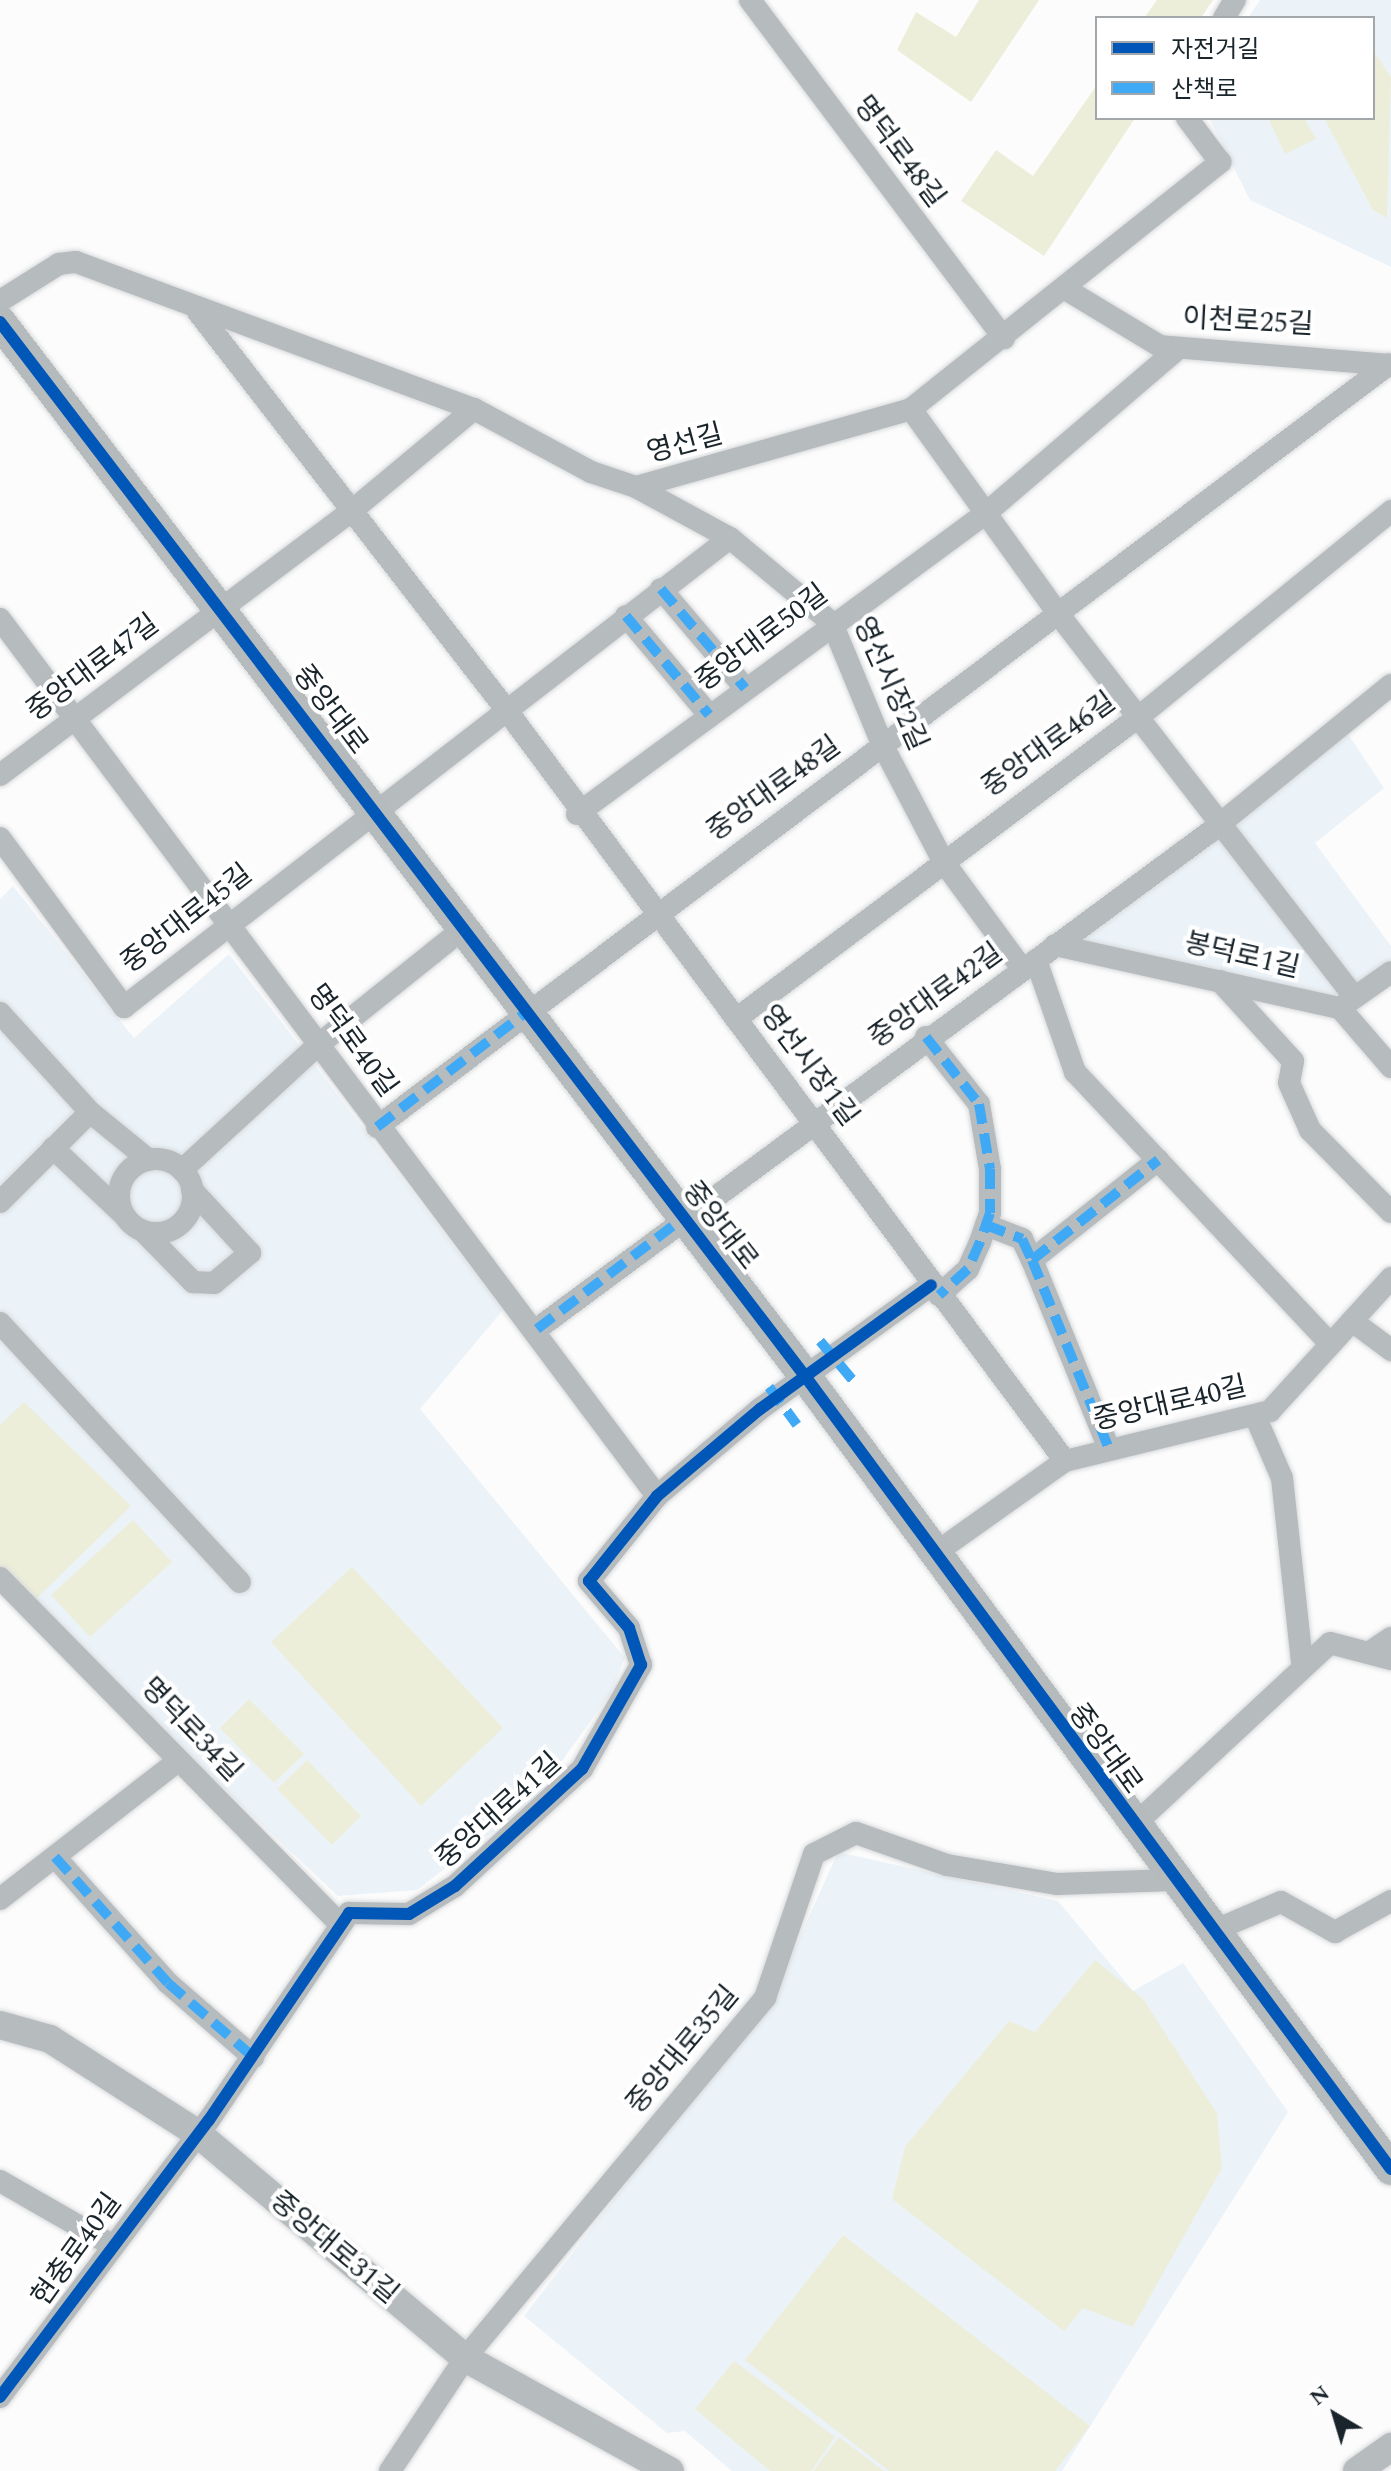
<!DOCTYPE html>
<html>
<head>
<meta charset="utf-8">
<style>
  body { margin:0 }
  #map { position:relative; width:1391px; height:2471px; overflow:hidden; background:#fcfcfc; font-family:Spectral,"Noto Sans KR",serif }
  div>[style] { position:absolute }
  .built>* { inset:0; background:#ebf3f9 }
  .green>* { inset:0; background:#eceed9 }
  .roads { filter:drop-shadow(0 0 2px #d8d9db) drop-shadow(0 0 2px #d8d9db) }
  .minor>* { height:22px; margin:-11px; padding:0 11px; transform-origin:11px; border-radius:11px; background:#b6bbbe }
  .minor>.ring { margin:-11px; padding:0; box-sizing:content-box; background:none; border:22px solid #b6bbbe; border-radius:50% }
  .tertiary>* { height:28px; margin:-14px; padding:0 14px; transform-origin:14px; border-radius:14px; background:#b6bbbe }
  .secondary>* { height:32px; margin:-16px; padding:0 16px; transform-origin:16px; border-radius:16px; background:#b5babc }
  .quiet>* { height:10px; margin-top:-5px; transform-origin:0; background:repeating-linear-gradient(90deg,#3fa9f5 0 20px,transparent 0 30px) }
  .cycleway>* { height:12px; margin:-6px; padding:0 6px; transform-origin:6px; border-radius:6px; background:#0057b8 }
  span { translate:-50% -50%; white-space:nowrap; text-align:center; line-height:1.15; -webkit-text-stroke:8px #fff; paint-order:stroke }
  .street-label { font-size:28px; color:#19242b }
  .legend { position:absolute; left:1095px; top:16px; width:280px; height:104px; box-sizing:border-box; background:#fff; border:2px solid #a3a7aa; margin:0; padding:10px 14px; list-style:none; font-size:24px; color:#19242b }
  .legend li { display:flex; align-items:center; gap:16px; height:40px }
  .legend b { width:40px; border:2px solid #a3a7aa }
  .north { position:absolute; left:1295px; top:2375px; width:80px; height:80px; -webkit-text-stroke:6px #fff; paint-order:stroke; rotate:322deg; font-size:22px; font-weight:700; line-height:32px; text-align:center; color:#19242b }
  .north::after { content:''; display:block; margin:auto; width:28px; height:36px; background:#19242b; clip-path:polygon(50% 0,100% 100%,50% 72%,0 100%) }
</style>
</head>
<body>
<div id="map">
  <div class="built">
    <i style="clip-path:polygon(1260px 0,1391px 0,1391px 267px,1250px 200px,1209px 118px,1373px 118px,1373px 18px,1248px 18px)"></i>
    <i style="clip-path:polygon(1342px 725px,1384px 788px,1315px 843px,1391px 946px,1391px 962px,1340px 1008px,1056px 945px)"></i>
    <i style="clip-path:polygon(13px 886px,134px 1038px,229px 954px,503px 1310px,420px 1409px,625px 1658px,611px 1693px,533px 1801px,417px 1890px,338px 1896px,0 1578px,0 899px)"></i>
    <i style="clip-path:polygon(838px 1852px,1058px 1901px,1133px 1991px,1183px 1963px,1288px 2112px,1062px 2471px,732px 2471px,685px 2431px,667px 2433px,524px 2316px,777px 1988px)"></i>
  </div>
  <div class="green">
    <i style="clip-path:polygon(979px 0,1039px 0,971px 102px,897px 50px,916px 12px,956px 37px)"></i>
    <i style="clip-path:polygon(1157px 0,1213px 0,1201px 18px,1144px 18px)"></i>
    <i style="clip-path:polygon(1373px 50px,1391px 77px,1387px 218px,1373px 210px,1324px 118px,1373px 118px)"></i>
    <i style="clip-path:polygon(1097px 85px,1097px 118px,1135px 118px,1044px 256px,961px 201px,996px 150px,1033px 176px)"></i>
    <i style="clip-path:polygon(1268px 118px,1304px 118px,1316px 139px,1285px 154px)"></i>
    <i style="clip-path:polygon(24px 1402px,131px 1506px,28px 1607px,0 1578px,0 1425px)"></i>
    <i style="clip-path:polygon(133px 1520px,172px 1562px,90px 1637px,51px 1595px)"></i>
    <i style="clip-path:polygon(352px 1567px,503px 1728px,421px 1806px,271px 1642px)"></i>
    <i style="clip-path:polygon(249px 1699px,304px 1754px,274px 1783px,220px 1728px)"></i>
    <i style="clip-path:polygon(307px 1760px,361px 1816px,332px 1845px,277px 1789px)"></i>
    <i style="clip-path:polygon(1095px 1960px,1143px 1999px,1217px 2113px,1222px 2168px,1133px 2327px,1083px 2308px,1064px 2331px,892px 2199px,905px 2147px,1009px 2021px,1035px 2032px)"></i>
    <i style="clip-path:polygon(843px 2235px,1090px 2426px,1055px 2471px,889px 2471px,745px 2360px)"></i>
    <i style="clip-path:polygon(734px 2361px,835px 2437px,811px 2471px,770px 2471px,695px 2409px)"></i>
    <i style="clip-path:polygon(839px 2437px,884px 2471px,813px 2471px)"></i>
  </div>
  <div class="roads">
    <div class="minor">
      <i style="left:750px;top:0;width:423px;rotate:53.1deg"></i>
      <i style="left:1224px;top:18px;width:21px;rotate:-59deg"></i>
      <i style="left:1067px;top:290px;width:109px;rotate:31.1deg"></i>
      <i style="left:1160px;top:346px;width:232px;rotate:4.7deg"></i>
      <i style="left:0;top:301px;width:70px;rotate:-32.1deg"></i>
      <i style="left:59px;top:264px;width:17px;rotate:-7deg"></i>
      <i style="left:76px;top:262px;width:424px;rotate:20.3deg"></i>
      <i style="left:474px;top:409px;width:133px;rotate:28.3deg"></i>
      <i style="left:591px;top:472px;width:47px;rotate:18.4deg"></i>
      <i style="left:636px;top:487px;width:286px;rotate:-15.8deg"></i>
      <i style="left:911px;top:409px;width:396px;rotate:-38.6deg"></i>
      <i style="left:1220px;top:162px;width:55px;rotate:-126.9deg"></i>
      <i style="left:198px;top:312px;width:501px;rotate:52.22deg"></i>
      <i style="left:505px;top:708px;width:938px;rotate:53.36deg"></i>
      <i style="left:911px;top:409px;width:249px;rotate:54.3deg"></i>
      <i style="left:1056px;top:611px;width:488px;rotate:52.3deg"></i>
      <i style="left:636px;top:487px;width:107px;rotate:28.5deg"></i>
      <i style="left:730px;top:538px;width:133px;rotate:39.8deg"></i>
      <i style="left:832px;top:623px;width:133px;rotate:67.5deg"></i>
      <i style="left:883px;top:746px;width:130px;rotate:62.4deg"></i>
      <i style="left:943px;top:861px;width:135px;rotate:53.7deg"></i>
      <i style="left:661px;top:589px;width:130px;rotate:49.7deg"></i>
      <i style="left:626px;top:616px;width:129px;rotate:50deg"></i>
      <i style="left:0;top:619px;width:1096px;rotate:53.16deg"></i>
      <i style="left:0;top:775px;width:435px;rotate:-36.9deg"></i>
      <i style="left:348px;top:514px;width:164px;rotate:-39.8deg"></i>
      <i style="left:577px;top:814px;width:506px;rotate:-36.33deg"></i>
      <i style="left:985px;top:514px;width:255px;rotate:-40.6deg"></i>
      <i style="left:0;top:838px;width:210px;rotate:53.7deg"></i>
      <i style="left:124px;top:1007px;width:766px;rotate:-37.74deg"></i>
      <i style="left:1055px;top:945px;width:292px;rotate:12.5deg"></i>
      <i style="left:1340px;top:1008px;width:78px;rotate:49.2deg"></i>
      <i style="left:1036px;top:960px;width:119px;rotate:70.8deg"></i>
      <i style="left:1075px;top:1072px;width:373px;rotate:46.8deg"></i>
      <i style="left:1220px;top:981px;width:108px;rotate:47.6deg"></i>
      <i style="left:1293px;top:1061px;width:22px;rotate:100deg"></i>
      <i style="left:1289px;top:1083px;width:51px;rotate:65.9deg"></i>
      <i style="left:1310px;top:1130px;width:115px;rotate:45.4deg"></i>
      <i style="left:1344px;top:1005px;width:57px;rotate:-35.1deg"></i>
      <i style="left:0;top:1013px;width:134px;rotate:47.7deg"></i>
      <i style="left:90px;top:1112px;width:76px;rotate:39.1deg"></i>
      <i style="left:736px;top:1019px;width:506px;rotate:-36.89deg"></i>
      <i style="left:1141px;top:715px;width:323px;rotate:-39.2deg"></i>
      <i style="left:926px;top:1037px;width:85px;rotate:51.7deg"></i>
      <i style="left:979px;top:1104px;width:66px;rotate:80.4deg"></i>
      <i style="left:990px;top:1169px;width:44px;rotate:90deg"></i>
      <i style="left:990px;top:1213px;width:31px;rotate:109deg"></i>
      <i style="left:980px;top:1242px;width:30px;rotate:114deg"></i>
      <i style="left:968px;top:1269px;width:39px;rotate:138deg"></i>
      <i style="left:377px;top:1127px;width:1267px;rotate:-37.01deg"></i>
      <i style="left:53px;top:1148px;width:95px;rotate:43.3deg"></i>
      <i class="ring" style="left:119px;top:1159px;width:52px;height:52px"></i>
      <i style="left:182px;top:1170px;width:185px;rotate:-42.6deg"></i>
      <i style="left:318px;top:1045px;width:186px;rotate:-38.7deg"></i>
      <i style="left:0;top:1202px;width:127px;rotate:-45deg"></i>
      <i style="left:986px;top:1225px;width:39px;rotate:21deg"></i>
      <i style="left:1022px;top:1239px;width:23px;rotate:65deg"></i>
      <i style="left:1032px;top:1260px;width:161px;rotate:-38.4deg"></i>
      <i style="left:145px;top:1233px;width:69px;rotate:45.6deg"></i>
      <i style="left:193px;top:1282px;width:21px;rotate:3deg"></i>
      <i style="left:214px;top:1283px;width:47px;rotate:-39.8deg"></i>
      <i style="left:250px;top:1253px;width:86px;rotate:-132.6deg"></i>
      <i style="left:1032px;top:1260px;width:201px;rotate:67.8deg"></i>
      <i style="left:1352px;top:1321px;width:49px;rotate:36.6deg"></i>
      <i style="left:0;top:1323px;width:353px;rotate:47.2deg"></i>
      <i style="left:537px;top:1329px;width:837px;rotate:-36.45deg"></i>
      <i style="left:1210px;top:832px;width:233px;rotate:-39.1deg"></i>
      <i style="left:1256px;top:1418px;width:65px;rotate:66.6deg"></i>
      <i style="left:1282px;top:1478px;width:186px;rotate:83.8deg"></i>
      <i style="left:934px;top:1554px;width:161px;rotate:-35.4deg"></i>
      <i style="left:1065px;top:1461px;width:211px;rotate:-13.7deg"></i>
      <i style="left:1270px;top:1411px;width:180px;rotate:-47.7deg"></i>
      <i style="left:0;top:1578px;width:485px;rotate:45.5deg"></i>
      <i style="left:1370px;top:1652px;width:25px;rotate:-34deg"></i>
      <i style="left:1132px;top:1827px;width:270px;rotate:-42.9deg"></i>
      <i style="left:1330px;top:1643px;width:63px;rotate:14.7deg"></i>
      <i style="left:55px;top:1857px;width:169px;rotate:48.1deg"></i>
      <i style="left:168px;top:1983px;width:113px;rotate:41deg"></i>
      <i style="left:0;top:1899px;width:225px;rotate:-37.8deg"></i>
      <i style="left:1213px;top:1931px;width:74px;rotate:-23.1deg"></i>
      <i style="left:1281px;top:1902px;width:62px;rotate:29.1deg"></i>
      <i style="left:1335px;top:1932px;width:64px;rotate:-29deg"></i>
      <i style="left:0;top:2181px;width:127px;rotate:29.8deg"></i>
      <i style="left:0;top:2397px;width:347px;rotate:-53deg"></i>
      <i style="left:209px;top:2120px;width:250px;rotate:-55.9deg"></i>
      <i style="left:349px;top:1913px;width:60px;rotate:1deg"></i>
      <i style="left:409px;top:1914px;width:54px;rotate:-31.3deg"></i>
      <i style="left:455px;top:1886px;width:173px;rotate:-42.7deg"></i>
      <i style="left:582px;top:1769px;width:120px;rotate:-60.4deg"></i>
      <i style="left:641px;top:1665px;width:39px;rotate:-108deg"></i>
      <i style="left:629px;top:1628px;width:62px;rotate:-130.4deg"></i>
      <i style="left:589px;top:1581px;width:109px;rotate:-51.3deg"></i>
      <i style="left:657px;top:1496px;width:135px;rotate:-40.2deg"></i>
      <i style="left:760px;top:1409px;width:211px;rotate:-35.9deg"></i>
      <i style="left:390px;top:2471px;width:136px;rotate:-56.4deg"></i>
      <i style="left:465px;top:2358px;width:469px;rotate:-50.2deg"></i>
      <i style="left:765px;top:1998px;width:152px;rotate:-71.2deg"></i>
      <i style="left:814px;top:1854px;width:47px;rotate:-26.6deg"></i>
      <i style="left:856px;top:1833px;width:96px;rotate:19.4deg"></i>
      <i style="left:947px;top:1865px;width:112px;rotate:9.8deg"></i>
      <i style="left:1057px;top:1884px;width:116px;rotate:-2deg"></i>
    </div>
    <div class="tertiary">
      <i style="left:0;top:2025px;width:52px;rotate:15.6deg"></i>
      <i style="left:50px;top:2039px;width:174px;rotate:32.6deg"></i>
      <i style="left:197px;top:2133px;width:350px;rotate:40deg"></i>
      <i style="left:465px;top:2358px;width:234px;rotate:28.9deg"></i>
      <i style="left:1357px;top:2471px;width:42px;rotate:-35.2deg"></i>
    </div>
    <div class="secondary">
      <i style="left:0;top:322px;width:1326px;rotate:52.63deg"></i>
      <i style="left:805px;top:1376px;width:986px;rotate:53.54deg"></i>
    </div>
  </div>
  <div class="quiet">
    <i style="left:661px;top:589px;width:130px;rotate:49.7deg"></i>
    <i style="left:626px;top:616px;width:129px;rotate:50deg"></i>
    <i style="left:926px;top:1037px;width:85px;rotate:51.7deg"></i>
    <i style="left:979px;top:1104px;width:66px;rotate:80.4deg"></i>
    <i style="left:990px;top:1169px;width:44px;rotate:90deg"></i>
    <i style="left:990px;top:1213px;width:31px;rotate:109deg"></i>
    <i style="left:980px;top:1242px;width:30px;rotate:114deg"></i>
    <i style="left:968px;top:1269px;width:39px;rotate:138deg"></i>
    <i style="left:377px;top:1127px;width:187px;rotate:-37.6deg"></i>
    <i style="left:986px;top:1225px;width:39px;rotate:21deg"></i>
    <i style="left:1022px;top:1239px;width:23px;rotate:65deg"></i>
    <i style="left:1032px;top:1260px;width:161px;rotate:-38.4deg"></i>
    <i style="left:1032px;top:1260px;width:201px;rotate:67.8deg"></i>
    <i style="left:537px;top:1329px;width:183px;rotate:-37.2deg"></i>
    <i style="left:820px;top:1341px;width:56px;rotate:50.1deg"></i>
    <i style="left:769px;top:1387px;width:47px;rotate:53.6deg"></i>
    <i style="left:55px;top:1857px;width:169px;rotate:48.1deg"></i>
    <i style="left:168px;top:1983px;width:113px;rotate:41deg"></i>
  </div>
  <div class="cycleway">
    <i style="left:0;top:322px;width:1326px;rotate:52.63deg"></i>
    <i style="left:805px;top:1376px;width:986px;rotate:53.54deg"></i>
    <i style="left:0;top:2397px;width:347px;rotate:-53deg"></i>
    <i style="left:209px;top:2120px;width:250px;rotate:-55.9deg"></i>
    <i style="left:349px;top:1913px;width:60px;rotate:1deg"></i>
    <i style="left:409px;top:1914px;width:54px;rotate:-31.3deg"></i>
    <i style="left:455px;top:1886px;width:173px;rotate:-42.7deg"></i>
    <i style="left:582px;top:1769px;width:120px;rotate:-60.4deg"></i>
    <i style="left:641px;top:1665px;width:39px;rotate:-108deg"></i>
    <i style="left:629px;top:1628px;width:62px;rotate:-130.4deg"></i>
    <i style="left:589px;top:1581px;width:109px;rotate:-51.3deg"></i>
    <i style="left:657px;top:1496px;width:135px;rotate:-40.2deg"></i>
    <i style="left:760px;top:1409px;width:211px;rotate:-35.9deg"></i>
  </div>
  <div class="street-label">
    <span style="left:899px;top:152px;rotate:53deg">명덕로48길</span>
    <span style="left:1248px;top:322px;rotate:3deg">이천로25길</span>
    <span style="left:685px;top:444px;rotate:-15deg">영선길</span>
    <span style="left:762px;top:638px;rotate:-37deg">중앙대로50길</span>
    <span style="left:93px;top:668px;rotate:-37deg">중앙대로47길</span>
    <span style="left:890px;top:684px;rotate:66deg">영선시장2길</span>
    <span style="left:330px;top:710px;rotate:53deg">중앙대로</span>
    <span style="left:1049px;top:745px;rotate:-36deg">중앙대로46길</span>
    <span style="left:774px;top:789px;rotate:-36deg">중앙대로48길</span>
    <span style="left:187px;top:919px;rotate:-38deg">중앙대로45길</span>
    <span style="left:1242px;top:956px;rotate:13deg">봉덕로1길</span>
    <span style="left:936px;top:996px;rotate:-36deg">중앙대로42길</span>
    <span style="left:352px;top:1041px;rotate:54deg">명덕로40길</span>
    <span style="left:809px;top:1066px;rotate:53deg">영선시장1길</span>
    <span style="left:720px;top:1226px;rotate:52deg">중앙대로</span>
    <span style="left:1170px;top:1404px;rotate:-13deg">중앙대로40길</span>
    <span style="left:191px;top:1730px;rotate:46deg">명덕로34길</span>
    <span style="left:1105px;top:1749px;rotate:54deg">중앙대로</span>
    <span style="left:499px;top:1811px;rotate:-42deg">중앙대로41길</span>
    <span style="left:683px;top:2050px;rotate:-50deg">중앙대로35길</span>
    <span style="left:334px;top:2248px;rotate:40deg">중앙대로31길</span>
    <span style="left:77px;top:2250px;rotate:-54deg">현충로40길</span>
  </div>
  <ul class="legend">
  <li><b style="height:10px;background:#0057b8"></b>자전거길</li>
  <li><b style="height:10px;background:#3fa9f5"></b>산책로</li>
  </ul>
  <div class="north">N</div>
</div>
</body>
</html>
